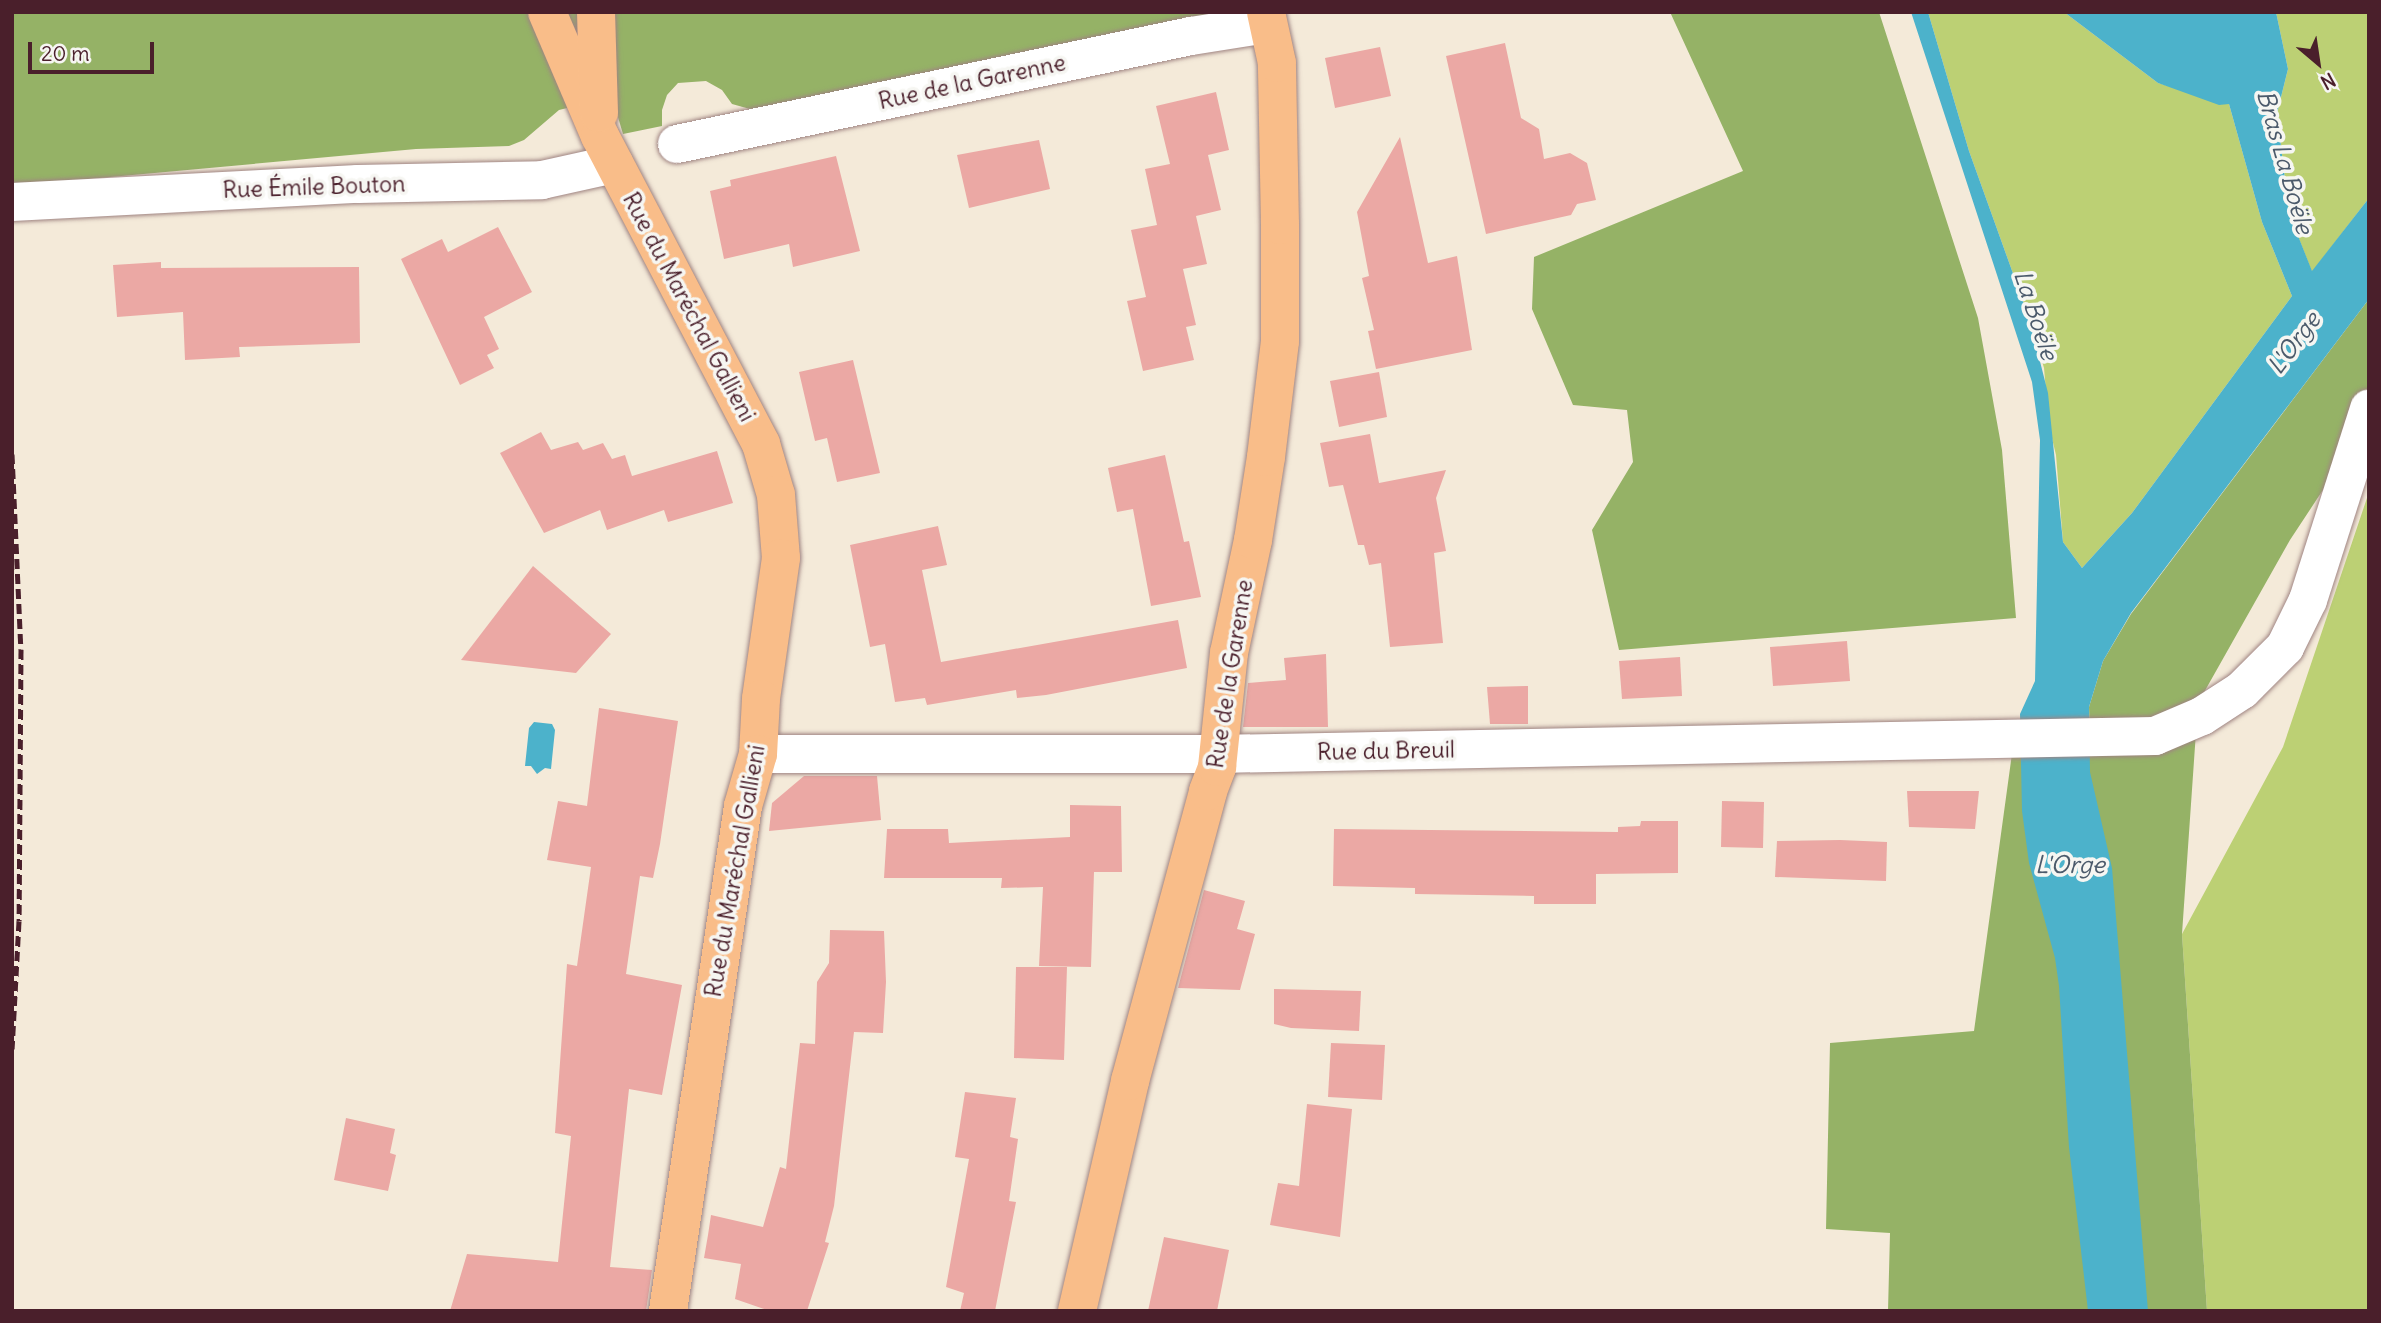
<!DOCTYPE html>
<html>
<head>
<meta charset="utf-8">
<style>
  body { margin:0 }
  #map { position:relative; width:2381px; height:1323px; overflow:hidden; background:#f4ead9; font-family:Delius,sans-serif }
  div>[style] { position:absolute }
  .green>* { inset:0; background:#bcd074 }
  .forest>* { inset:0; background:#95b266 }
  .water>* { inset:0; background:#4cb2cb }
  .building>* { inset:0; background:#eba8a4 }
  .roads { filter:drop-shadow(0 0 2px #9f8482) drop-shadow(0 0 2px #9f8482) }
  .minor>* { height:38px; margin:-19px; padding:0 19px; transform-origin:19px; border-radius:19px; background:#fff }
  .major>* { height:38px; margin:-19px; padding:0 19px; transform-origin:19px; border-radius:19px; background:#f9bd89 }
  .rail>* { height:5px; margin-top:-2.5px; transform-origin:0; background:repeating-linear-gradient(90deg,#4a1f2b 0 10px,transparent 0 15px) }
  span { translate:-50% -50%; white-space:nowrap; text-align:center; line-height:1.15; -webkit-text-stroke:7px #f6f6f2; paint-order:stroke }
  .street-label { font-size:23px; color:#4a1f2b }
  .water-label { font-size:24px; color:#4b5a6b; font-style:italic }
  .frame { position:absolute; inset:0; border:14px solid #4a1f2b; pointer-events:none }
  .north { position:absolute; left:2283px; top:28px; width:70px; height:70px; -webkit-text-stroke:5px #f6f6f2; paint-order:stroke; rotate:151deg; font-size:19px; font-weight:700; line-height:28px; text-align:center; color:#4a1f2b }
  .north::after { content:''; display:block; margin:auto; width:24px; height:32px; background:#4a1f2b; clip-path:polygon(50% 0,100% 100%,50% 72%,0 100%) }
  .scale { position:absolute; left:28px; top:42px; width:126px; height:32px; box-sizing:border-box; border:4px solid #4a1f2b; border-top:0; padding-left:9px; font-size:21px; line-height:24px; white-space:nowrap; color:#4a1f2b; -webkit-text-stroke:5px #f6f6f2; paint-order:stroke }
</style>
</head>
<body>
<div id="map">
  <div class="green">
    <i style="clip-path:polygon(1928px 12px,2064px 12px,2158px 83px,2229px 104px,2262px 222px,2292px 296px,2132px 513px,2082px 568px,2063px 542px,2056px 455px,2049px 426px,2044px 368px,2029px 318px,1969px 151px)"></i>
    <i style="clip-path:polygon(2276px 12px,2369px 12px,2369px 198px,2312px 272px,2289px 213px,2277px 113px,2288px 69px)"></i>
    <i style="clip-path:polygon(2369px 492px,2369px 1311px,2207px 1311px,2182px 934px,2283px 747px)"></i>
  </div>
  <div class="forest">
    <i style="clip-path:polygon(12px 12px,1225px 12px,776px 105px,750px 109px,732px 104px,722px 90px,706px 81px,678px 83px,667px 95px,662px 110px,662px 126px,623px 134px,612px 97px,559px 110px,524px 140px,509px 146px,416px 149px,12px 186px)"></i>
    <i style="clip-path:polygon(1670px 12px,1879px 12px,1978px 318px,2002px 450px,2016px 618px,1619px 650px,1592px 530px,1633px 462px,1627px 410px,1573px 405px,1532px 309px,1534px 257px,1743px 171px)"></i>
    <i style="clip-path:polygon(2369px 299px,2369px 420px,2290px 540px,2198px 703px,2182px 934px,2207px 1311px,1888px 1311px,1890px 1233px,1826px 1229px,1830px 1043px,1974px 1031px,2014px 739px,2090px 736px,2089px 707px,2103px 661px,2131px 614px)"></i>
  </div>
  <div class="water">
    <i style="clip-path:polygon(1911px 12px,1928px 12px,1969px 151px,2029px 318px,2048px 393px,2063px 542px,2082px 568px,2132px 513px,2292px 296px,2262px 222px,2229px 104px,2219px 105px,2158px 83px,2064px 12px,2276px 12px,2288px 69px,2277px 113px,2289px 213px,2312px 271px,2369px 198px,2369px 299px,2131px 613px,2103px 661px,2089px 707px,2090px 772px,2112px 868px,2148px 1311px,2088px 1311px,2069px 1147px,2059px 986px,2055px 958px,2029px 863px,2022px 811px,2020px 714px,2035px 681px,2040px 440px,2032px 382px)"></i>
    <i style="clip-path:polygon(534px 722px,552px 724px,555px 730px,551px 769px,545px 768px,537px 774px,531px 766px,525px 766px,529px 728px)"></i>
  </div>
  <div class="building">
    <i style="clip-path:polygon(1505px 43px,1521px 118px,1539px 129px,1544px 159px,1570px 153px,1587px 163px,1596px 200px,1577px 204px,1571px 215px,1486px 234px,1446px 56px)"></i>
    <i style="clip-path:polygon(1380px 47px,1391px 96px,1335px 108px,1325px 58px)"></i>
    <i style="clip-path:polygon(1216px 92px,1229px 150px,1208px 155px,1221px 210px,1196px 216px,1207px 264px,1183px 269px,1196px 325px,1186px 327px,1194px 360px,1143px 371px,1127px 301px,1146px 297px,1131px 230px,1157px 225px,1145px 169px,1170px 164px,1156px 106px)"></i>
    <i style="clip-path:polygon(1400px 137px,1428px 263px,1457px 256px,1472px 350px,1376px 369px,1368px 331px,1374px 330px,1362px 278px,1369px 276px,1357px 212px)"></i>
    <i style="clip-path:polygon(1039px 140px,1050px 189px,969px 208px,957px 155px)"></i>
    <i style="clip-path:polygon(836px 156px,860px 251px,793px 267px,789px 244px,724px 259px,710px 191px,731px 186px,730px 180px)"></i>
    <i style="clip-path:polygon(498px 227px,532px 292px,484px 317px,499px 349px,487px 355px,494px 368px,460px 385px,401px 259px,442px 239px,448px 252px)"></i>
    <i style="clip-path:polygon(161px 262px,161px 268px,359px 267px,360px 343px,239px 347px,240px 357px,185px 360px,183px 312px,117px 317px,113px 265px)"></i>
    <i style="clip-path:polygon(853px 360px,880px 473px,837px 482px,827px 438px,815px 441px,799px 372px)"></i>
    <i style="clip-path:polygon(1379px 372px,1387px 417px,1339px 427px,1330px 381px)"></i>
    <i style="clip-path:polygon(541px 432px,551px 450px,578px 442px,583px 450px,603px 443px,612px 459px,625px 455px,632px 476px,717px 451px,733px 503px,668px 522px,664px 510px,607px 530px,600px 510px,544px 533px,500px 453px)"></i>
    <i style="clip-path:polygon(1370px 434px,1379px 483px,1446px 470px,1436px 498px,1446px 551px,1434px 553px,1443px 643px,1390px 647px,1381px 563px,1369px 565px,1364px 545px,1358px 545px,1343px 485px,1329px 487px,1320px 443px)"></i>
    <i style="clip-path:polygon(1165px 455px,1184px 542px,1189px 541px,1201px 597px,1151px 606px,1133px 509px,1117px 512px,1108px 468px)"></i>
    <i style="clip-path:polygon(938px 526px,947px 565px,922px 570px,941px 662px,1178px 620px,1187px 668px,1046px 695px,1017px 698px,1016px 690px,927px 705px,925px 698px,895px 702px,885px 644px,870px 647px,850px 545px)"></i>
    <i style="clip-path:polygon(533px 566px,611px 634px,576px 673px,461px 660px)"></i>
    <i style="clip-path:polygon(1847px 641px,1850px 681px,1773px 686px,1770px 647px)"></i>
    <i style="clip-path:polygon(1326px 654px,1328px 727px,1243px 727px,1248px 683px,1286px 680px,1284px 658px)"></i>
    <i style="clip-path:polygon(1680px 657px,1682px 696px,1622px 699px,1619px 661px)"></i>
    <i style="clip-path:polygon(1528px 686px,1528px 724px,1490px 724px,1487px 687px)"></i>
    <i style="clip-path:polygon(599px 708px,678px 721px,660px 844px,653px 878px,640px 876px,626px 974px,682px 985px,662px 1095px,629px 1089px,610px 1267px,652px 1270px,646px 1311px,450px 1311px,467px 1254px,558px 1262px,571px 1136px,555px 1133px,567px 964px,577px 966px,591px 867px,547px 860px,558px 801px,587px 806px)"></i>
    <i style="clip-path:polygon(804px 776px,877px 776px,881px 820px,769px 831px,772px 803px)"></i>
    <i style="clip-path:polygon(1907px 791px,1979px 791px,1975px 829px,1909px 827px)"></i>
    <i style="clip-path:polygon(1722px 801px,1764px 802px,1763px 848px,1721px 847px)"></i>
    <i style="clip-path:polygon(1070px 805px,1121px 806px,1122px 872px,1094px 872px,1091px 967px,1039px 966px,1043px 887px,1001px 888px,1002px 878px,884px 878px,887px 829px,948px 829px,949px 843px,1070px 837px)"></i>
    <i style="clip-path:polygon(1641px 821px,1678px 821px,1678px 873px,1596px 874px,1596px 904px,1534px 904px,1534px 896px,1415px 894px,1415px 888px,1333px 886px,1334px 829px,1618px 832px,1618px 827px,1640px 826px)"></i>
    <i style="clip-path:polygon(1840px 840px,1887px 842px,1886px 881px,1775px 877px,1777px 841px)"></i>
    <i style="clip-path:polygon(1204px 890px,1245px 901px,1237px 929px,1255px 934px,1240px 990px,1178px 988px)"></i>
    <i style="clip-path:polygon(830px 930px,884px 931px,886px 982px,883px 1033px,854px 1032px,834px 1206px,825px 1242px,829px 1243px,807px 1311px,770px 1311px,735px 1299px,741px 1264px,704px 1258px,708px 1235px,711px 1215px,763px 1227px,780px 1167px,786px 1169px,800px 1043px,815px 1044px,817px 982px,829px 963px)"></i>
    <i style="clip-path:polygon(1016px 967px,1067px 967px,1064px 1060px,1014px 1058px)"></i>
    <i style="clip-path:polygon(1274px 989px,1361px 991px,1359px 1031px,1291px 1028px,1274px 1024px)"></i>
    <i style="clip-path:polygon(1331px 1043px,1385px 1045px,1382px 1100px,1328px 1097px)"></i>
    <i style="clip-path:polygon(965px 1092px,1016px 1098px,1010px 1137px,1018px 1139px,1009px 1201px,1016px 1202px,995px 1311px,960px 1311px,964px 1293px,946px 1287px,969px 1159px,955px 1157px)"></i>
    <i style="clip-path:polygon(1307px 1104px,1352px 1109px,1340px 1237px,1270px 1225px,1278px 1183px,1299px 1186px)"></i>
    <i style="clip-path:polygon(346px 1118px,395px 1129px,390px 1153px,396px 1155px,388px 1191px,334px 1180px)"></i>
    <i style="clip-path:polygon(1164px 1237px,1229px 1250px,1217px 1311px,1148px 1311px)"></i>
  </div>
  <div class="roads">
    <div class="minor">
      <i style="left:677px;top:144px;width:525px;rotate:-11.87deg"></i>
      <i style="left:1191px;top:36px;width:77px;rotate:-9deg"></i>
      <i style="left:12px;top:202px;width:346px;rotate:-3deg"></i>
      <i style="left:358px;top:184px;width:184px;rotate:-1.2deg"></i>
      <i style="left:542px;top:180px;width:74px;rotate:-12.5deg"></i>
      <i style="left:758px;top:754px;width:459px"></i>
      <i style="left:1217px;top:754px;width:938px;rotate:-1.1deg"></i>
      <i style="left:2155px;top:736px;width:51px;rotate:-23.1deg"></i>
      <i style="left:2202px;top:716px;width:48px;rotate:-33deg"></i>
      <i style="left:2242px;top:690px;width:61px;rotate:-45deg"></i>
      <i style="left:2285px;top:647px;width:52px;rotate:-63.9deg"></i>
      <i style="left:2308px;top:600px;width:201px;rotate:-72.3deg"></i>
    </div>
    <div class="major">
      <i style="left:547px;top:12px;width:135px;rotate:66.9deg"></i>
      <i style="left:600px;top:136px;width:348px;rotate:62.4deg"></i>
      <i style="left:761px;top:444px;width:53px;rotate:73.6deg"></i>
      <i style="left:776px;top:495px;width:63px;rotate:85.5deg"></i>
      <i style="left:781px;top:558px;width:142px;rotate:98.1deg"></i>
      <i style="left:761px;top:699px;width:55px;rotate:93.1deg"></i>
      <i style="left:758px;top:754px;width:54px;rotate:106.1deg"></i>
      <i style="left:743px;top:806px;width:511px;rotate:98.45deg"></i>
      <i style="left:596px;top:12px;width:101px;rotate:88.3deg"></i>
      <i style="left:1077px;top:1311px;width:236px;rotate:-77deg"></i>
      <i style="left:1130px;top:1081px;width:300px;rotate:-74.9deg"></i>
      <i style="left:1208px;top:791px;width:26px;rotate:-69deg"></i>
      <i style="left:1217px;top:767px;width:115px;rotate:-84deg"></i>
      <i style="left:1229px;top:653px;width:116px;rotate:-78deg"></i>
      <i style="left:1253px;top:540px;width:84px;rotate:-81.1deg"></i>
      <i style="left:1266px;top:457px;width:117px;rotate:-83.1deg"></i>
      <i style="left:1280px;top:341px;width:116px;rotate:-90deg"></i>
      <i style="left:1280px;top:225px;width:162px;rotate:-91.1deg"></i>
      <i style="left:1277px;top:63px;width:52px;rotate:-102.2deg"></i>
    </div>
  </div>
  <div class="rail">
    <i style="left:12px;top:454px;width:195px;rotate:87.4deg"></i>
    <i style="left:21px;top:649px;width:272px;rotate:90.4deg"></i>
    <i style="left:19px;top:921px;width:128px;rotate:93.1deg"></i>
  </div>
  <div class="street-label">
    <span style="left:972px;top:82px;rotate:-12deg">Rue de la Garenne</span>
    <span style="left:314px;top:187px;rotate:-2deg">Rue Émile Bouton</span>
    <span style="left:689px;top:307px;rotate:62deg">Rue du Maréchal Gallieni</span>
    <span style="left:1230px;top:674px;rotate:-81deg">Rue de la Garenne</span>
    <span style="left:1386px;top:751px;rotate:-1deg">Rue du Breuil</span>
    <span style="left:735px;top:871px;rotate:-80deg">Rue du Maréchal Gallieni</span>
  </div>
  <div class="water-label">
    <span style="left:2285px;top:162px;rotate:74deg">Bras La Boële</span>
    <span style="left:2036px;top:315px;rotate:72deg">La Boële</span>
    <span style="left:2294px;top:343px;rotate:-53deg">L'Orge</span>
    <span style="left:2070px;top:865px">L'Orge</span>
  </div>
  <div class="frame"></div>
  <div class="north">N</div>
  <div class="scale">20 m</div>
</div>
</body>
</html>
